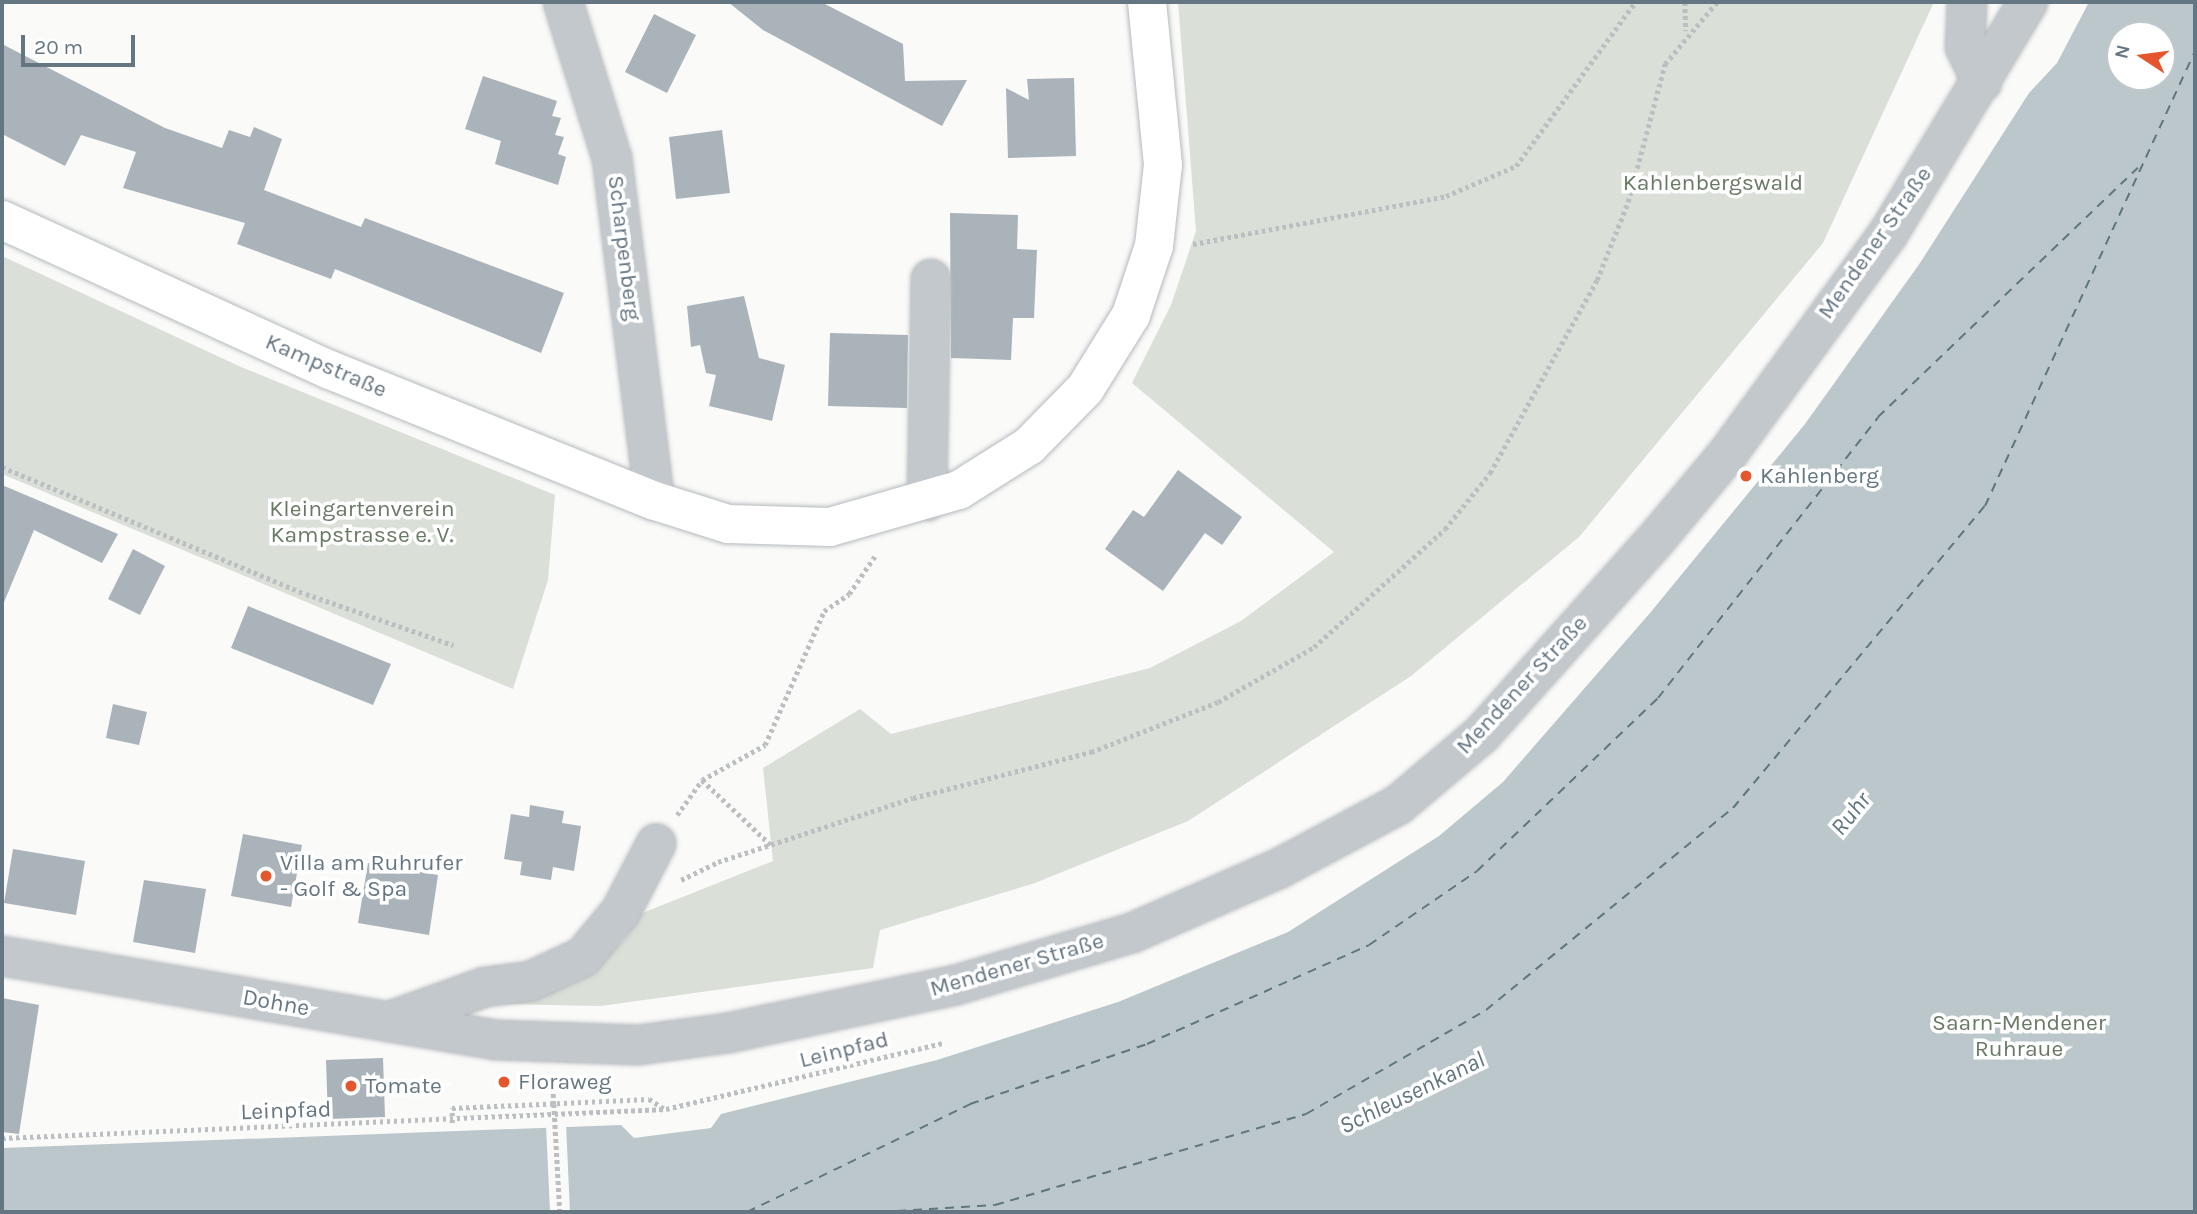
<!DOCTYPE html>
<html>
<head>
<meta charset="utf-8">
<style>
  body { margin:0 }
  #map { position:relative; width:2197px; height:1214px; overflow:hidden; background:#fafaf8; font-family:Karla,sans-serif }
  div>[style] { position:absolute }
  .green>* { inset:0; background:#dadfd7 }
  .water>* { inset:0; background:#bbc7cb }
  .pier>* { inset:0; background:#fafaf8 }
  .ferry>* { height:2px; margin-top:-1px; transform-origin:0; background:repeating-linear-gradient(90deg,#60757c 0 9px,transparent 0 16px) }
  .building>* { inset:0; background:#aab3b9 }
  .path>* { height:4.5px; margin-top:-2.25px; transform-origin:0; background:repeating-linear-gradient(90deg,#bbbfc2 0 3.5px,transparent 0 7px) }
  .roads { filter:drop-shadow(0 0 2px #b5babe) drop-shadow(0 0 2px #b5babe) }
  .minor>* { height:38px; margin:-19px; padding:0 19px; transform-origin:19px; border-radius:19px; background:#c3c8cc }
  .major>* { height:38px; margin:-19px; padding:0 19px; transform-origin:19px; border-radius:19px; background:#fff }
  .path-bridge>* { height:4.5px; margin-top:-2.25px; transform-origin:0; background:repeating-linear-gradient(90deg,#bbbfc2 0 3.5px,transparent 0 7px) }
  .dots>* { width:19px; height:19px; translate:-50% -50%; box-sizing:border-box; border:4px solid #fff; border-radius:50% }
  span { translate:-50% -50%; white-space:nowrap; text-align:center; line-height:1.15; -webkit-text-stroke:7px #fff; paint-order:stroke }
  .park-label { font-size:23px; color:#687a64 }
  .street-label { font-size:23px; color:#657683 }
  .poi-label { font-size:23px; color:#657683 }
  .left { translate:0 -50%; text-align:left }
  .water-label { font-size:24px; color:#60757c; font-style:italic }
  .frame { position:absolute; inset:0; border:4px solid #657683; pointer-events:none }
  .north { position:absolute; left:2106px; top:21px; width:70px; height:70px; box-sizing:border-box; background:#fff; border:2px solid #c1c8cd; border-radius:50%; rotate:283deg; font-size:19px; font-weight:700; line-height:28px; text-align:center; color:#657683 }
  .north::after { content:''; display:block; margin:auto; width:24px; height:32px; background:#e4572e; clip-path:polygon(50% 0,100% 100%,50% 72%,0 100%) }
  .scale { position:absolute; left:21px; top:35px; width:114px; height:32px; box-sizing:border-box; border:4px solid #657683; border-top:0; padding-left:9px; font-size:21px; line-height:24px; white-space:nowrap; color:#657683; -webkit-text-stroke:5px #fff; paint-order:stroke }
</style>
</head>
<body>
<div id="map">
  <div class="green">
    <i style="clip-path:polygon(1178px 2px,1934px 2px,1823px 243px,1579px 537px,1411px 676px,1188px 821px,1035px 883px,880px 930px,873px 968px,601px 1006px,497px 1004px,583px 979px,624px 940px,640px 914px,773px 861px,763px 768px,860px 709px,891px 734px,1150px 668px,1241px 621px,1334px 552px,1132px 383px,1171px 305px,1196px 231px)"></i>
    <i style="clip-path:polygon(2px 256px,241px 367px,555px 495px,548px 580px,513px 689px,2px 474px)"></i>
  </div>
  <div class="water">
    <i style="clip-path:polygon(evenodd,2089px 2px,2195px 2px,2195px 1212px,2px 1212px,2px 1148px,621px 1125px,634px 1138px,711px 1128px,721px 1114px,937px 1060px,1118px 1002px,1288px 932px,1439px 836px,1503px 782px,1650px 613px,1805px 424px,1920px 263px,2029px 93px,2057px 63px,2089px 2px,2120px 35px,2162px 35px,2162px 77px,2120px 77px,2120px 35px)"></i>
  </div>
  <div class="pier">
    <i style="clip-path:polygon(566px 1124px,570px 1212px,550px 1212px,546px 1125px)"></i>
  </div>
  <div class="ferry">
    <i style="left:747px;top:1212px;width:248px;rotate:-25.8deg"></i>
    <i style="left:970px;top:1104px;width:187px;rotate:-18.7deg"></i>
    <i style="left:1147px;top:1044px;width:243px;rotate:-24deg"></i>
    <i style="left:1369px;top:945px;width:131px;rotate:-34.4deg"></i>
    <i style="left:1477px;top:871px;width:250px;rotate:-43.7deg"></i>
    <i style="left:1658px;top:698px;width:357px;rotate:-51.9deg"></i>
    <i style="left:1878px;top:417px;width:360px;rotate:-43.8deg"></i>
    <i style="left:881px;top:1212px;width:114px;rotate:-3.5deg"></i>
    <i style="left:995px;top:1205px;width:324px;rotate:-16.3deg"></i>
    <i style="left:1306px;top:1114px;width:208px;rotate:-30deg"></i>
    <i style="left:1486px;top:1010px;width:319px;rotate:-39.3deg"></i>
    <i style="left:1733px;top:808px;width:393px;rotate:-50.2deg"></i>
    <i style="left:1985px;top:506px;width:501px;rotate:-65.22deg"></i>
  </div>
  <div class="building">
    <i style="clip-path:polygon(728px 2px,821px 2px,903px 44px,905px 81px,967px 80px,942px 126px,763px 30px)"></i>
    <i style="clip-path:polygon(654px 14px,696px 35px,667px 93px,625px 72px)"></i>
    <i style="clip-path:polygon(2px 44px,165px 128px,222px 148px,229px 130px,250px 137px,254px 127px,282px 139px,264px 190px,361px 227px,365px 218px,564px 293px,541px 353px,335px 269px,331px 279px,237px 244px,245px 223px,123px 188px,136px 152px,81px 135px,65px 166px,2px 134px)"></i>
    <i style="clip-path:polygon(483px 76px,557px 101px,552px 116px,561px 118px,555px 135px,564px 137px,558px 154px,566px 157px,558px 185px,495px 164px,501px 141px,465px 129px)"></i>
    <i style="clip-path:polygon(1074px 78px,1076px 156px,1008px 158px,1006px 88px,1029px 100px,1027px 79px)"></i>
    <i style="clip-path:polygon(722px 130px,730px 193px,676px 199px,669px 137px)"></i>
    <i style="clip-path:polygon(950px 213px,1018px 215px,1017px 249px,1037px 250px,1034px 318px,1013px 318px,1011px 360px,951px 358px)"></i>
    <i style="clip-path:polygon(744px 296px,759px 358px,785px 365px,772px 421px,709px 406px,716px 375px,706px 373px,700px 345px,691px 347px,687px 306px)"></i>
    <i style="clip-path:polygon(830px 333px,908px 335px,907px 408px,828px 406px)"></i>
    <i style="clip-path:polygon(1178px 470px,1242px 517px,1222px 545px,1205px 533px,1163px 591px,1105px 549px,1133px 510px,1144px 517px)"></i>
    <i style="clip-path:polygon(2px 485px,118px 534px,102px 563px,34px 530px,2px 607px)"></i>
    <i style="clip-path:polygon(133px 549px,165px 566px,140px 615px,108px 599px)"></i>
    <i style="clip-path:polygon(248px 606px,391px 664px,373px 705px,231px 648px)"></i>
    <i style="clip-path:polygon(113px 704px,147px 712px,139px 745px,106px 738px)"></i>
    <i style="clip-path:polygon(530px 805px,564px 811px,562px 823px,581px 826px,574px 871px,553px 867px,551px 880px,520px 875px,522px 862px,504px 859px,511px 814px,529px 817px)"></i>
    <i style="clip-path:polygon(243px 834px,302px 845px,291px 907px,231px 896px)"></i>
    <i style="clip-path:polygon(13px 849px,85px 861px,76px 915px,4px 903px)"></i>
    <i style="clip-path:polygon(368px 863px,438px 875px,429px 935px,358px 923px)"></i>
    <i style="clip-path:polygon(144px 880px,206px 889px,195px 953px,133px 942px)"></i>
    <i style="clip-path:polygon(2px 998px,39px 1005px,19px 1134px,2px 1132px)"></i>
    <i style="clip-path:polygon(383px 1058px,385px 1117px,328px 1119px,326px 1060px)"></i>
  </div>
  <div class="path">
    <i style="left:1685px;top:2px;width:29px;rotate:88deg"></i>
    <i style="left:1193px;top:244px;width:258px;rotate:-10.7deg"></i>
    <i style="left:1446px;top:196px;width:76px;rotate:-23.2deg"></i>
    <i style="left:1516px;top:166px;width:203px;rotate:-54deg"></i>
    <i style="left:2px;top:467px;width:329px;rotate:22.7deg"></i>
    <i style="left:306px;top:594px;width:156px;rotate:19.1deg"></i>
    <i style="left:702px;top:780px;width:95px;rotate:43.3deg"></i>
    <i style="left:677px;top:815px;width:43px;rotate:-54.5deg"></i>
    <i style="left:702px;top:780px;width:72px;rotate:-29.1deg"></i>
    <i style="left:765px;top:745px;width:146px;rotate:-66.2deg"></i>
    <i style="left:824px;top:611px;width:30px;rotate:-34deg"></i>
    <i style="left:849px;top:594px;width:46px;rotate:-55.6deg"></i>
    <i style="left:681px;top:880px;width:41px;rotate:-25.9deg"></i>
    <i style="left:718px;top:862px;width:205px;rotate:-18.2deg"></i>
    <i style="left:913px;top:798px;width:184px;rotate:-14.5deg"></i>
    <i style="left:1091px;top:752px;width:136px;rotate:-21.5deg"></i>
    <i style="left:1218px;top:702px;width:111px;rotate:-29.8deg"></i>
    <i style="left:1314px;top:647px;width:176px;rotate:-42deg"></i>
    <i style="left:1445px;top:529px;width:72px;rotate:-51.2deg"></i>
    <i style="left:1490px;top:473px;width:221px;rotate:-61deg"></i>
    <i style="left:1597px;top:280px;width:84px;rotate:-68.3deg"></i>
    <i style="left:1628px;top:202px;width:143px;rotate:-75deg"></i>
    <i style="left:1665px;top:64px;width:81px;rotate:-50deg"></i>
    <i style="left:553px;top:1080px;width:24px;rotate:88deg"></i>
    <i style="left:452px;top:1123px;width:15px;rotate:-90deg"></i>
    <i style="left:452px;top:1108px;width:197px;rotate:-2.6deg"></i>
    <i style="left:649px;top:1099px;width:19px;rotate:32deg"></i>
    <i style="left:2px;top:1138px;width:665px;rotate:-2.5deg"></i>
    <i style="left:666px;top:1109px;width:284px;rotate:-13.4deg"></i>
  </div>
  <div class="roads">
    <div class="minor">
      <i style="left:563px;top:2px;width:164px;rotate:72.6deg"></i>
      <i style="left:612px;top:158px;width:346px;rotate:82.9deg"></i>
      <i style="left:1967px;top:2px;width:45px;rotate:92.5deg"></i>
      <i style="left:1965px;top:47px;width:39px;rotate:64deg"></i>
      <i style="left:927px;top:501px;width:222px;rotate:-89deg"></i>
      <i style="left:2px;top:956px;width:501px;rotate:9.65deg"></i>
      <i style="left:496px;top:1040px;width:142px;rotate:2deg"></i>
      <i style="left:638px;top:1045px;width:91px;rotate:-7.6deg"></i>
      <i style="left:728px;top:1033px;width:233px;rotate:-11.9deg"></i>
      <i style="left:956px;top:985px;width:184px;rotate:-16.5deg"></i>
      <i style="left:1132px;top:933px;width:159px;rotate:-23.7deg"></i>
      <i style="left:1278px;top:869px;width:136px;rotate:-28.1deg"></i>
      <i style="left:1398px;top:805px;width:110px;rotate:-40.2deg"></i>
      <i style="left:1482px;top:734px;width:256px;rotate:-48.2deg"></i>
      <i style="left:1653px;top:543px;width:119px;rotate:-50.1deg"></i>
      <i style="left:1729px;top:452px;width:270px;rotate:-53.9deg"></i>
      <i style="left:1888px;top:234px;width:271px;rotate:-58.9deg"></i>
      <i style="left:388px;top:1022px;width:103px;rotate:-19.8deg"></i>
      <i style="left:485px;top:987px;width:46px;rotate:-7.4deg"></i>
      <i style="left:531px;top:981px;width:57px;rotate:-24.8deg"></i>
      <i style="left:583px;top:957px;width:60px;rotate:-50.4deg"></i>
      <i style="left:621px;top:911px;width:76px;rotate:-62.4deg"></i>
    </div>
    <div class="major">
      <i style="left:2px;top:220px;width:361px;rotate:24.6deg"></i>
      <i style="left:330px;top:370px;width:350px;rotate:22deg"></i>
      <i style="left:655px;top:501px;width:77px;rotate:17.5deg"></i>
      <i style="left:728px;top:524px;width:102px;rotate:1.7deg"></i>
      <i style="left:830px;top:527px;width:134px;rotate:-16deg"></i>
      <i style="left:959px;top:490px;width:83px;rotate:-32.2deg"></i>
      <i style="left:1029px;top:446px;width:80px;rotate:-45.5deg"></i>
      <i style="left:1085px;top:389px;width:87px;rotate:-58.1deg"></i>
      <i style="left:1131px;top:315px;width:73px;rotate:-71.6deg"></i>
      <i style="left:1154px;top:246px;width:81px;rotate:-83.7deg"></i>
      <i style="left:1163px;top:165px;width:164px;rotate:-95.6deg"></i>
    </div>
  </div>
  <div class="path-bridge">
    <i style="left:554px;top:1104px;width:108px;rotate:86.8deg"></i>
  </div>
  <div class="dots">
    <i style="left:1746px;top:476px;background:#e4572e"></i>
    <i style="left:266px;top:876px;background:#e4572e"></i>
    <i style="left:504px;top:1082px;background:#e4572e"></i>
    <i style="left:351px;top:1086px;background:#e4572e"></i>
  </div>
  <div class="park-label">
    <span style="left:1713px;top:183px">Kahlenbergswald</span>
    <span style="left:362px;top:522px">Kleingartenverein<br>Kampstrasse e. V.</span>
    <span style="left:2019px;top:1036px">Saarn-Mendener<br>Ruhraue</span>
  </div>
  <div class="street-label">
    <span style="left:1875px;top:243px;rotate:-55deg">Mendener Straße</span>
    <span style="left:624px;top:248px;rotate:83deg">Scharpenberg</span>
    <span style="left:326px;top:366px;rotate:23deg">Kampstraße</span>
    <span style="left:1522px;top:685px;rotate:-47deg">Mendener Straße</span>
    <span style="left:1017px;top:965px;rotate:-16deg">Mendener Straße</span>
    <span style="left:276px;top:1003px;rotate:10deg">Dohne</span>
    <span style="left:844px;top:1050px;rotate:-14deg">Leinpfad</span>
    <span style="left:286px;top:1111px;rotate:-2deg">Leinpfad</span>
  </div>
  <div class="poi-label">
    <span class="left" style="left:1760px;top:476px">Kahlenberg</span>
    <span class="left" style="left:280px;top:876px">Villa am Ruhrufer<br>- Golf &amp; Spa</span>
    <span class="left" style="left:518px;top:1082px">Floraweg</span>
    <span class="left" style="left:365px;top:1086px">Tomate</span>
  </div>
  <div class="water-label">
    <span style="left:1851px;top:814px;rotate:-51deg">Ruhr</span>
    <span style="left:1412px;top:1093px;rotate:-26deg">Schleusenkanal</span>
  </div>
  <div class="frame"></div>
  <div class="north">N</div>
  <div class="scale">20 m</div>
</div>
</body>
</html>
